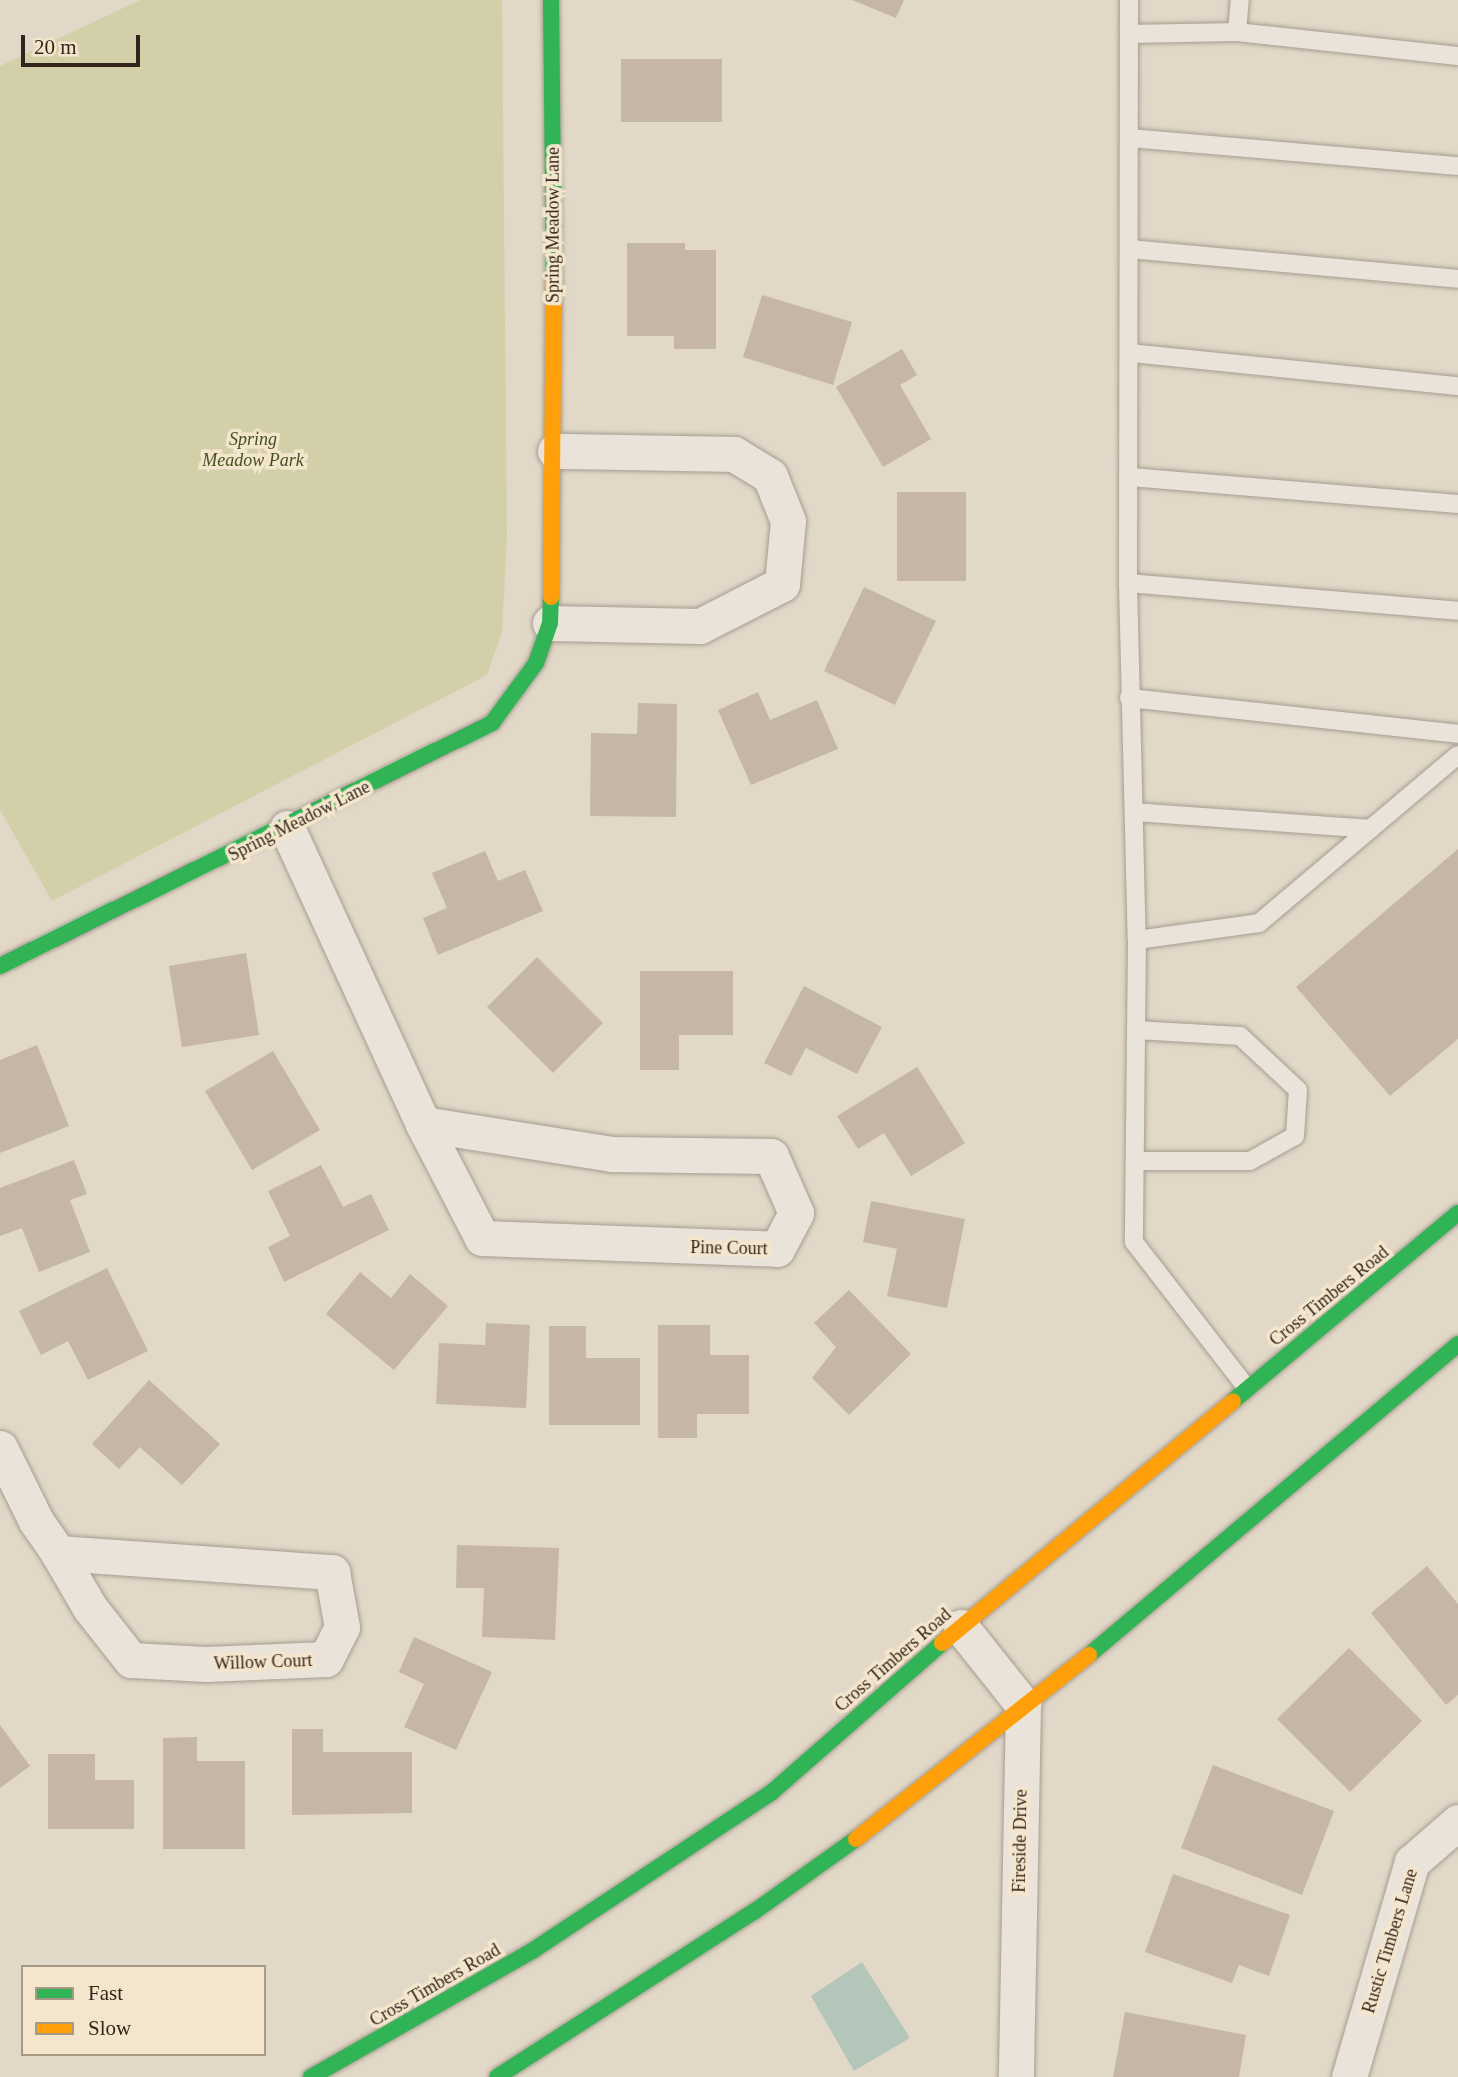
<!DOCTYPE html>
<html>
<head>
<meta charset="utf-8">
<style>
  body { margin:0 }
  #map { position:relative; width:1458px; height:2077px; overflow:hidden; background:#e2d8c7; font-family:"Times New Roman",serif }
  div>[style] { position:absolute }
  .green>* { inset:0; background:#d3d0a9 }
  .water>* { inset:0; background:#b4c6b9 }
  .building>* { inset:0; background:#c5b6a8 }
  .roads { filter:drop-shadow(0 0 2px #a69d91) drop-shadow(0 0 2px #a69d91) }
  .lane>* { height:18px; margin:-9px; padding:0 9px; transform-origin:9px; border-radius:9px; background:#eae3d9 }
  .street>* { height:35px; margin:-17.5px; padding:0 17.5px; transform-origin:17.5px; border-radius:17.5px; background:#eae3d9 }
  .fast>* { height:16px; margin:-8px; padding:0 8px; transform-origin:8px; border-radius:8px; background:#30b455 }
  .slow>* { height:16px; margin:-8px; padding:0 8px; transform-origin:8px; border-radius:8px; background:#ff9f0a }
  span { translate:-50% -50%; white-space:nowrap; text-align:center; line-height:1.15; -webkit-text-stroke:7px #f4e6cc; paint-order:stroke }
  .street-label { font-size:18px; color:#33251b }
  .park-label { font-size:18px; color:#475022; font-style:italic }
  .legend { position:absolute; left:21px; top:1965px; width:245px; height:91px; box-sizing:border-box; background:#f4e6cc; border:2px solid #a79985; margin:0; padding:9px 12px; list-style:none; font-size:21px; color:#33251b }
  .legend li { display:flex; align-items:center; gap:14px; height:35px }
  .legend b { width:35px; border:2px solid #a79985 }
  .scale { position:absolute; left:21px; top:35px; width:119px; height:32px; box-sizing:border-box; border:4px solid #33251b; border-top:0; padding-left:9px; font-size:21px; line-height:24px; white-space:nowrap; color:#33251b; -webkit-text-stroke:5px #f4e6cc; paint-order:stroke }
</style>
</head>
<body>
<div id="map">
  <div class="green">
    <i style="clip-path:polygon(140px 0,502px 0,507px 537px,502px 632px,487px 675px,52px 901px,0 810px,0 66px)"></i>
  </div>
  <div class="water">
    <i style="clip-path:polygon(862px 1962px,910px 2038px,854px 2071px,811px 1996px)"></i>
  </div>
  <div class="building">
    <i style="clip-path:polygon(852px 0,904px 0,896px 18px)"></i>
    <i style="clip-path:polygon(621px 59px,722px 59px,722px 122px,621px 122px)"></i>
    <i style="clip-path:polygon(627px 243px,685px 243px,685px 250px,716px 250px,716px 349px,674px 349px,674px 336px,627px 336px)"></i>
    <i style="clip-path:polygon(762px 295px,852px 322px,833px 385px,743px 357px)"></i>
    <i style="clip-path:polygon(902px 349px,917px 375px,900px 385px,931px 439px,883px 467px,836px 387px)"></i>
    <i style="clip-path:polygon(897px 492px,966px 492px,966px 581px,897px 581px)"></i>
    <i style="clip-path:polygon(864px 587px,936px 621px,895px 705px,824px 671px)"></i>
    <i style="clip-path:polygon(758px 692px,770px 720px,817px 700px,838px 749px,751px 785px,718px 710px)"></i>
    <i style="clip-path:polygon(638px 703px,677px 704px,676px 817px,590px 816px,591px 733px,637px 734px)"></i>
    <i style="clip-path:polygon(1458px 849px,1458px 1039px,1390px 1096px,1296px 987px)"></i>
    <i style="clip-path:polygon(485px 851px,498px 881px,525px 870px,543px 911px,438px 955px,423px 918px,447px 908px,432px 873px)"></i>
    <i style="clip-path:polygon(246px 953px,259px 1035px,182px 1047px,169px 966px)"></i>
    <i style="clip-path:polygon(537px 957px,603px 1023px,553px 1073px,487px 1007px)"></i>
    <i style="clip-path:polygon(640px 971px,733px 971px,733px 1035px,679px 1035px,679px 1070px,640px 1070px)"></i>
    <i style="clip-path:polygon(804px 986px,882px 1027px,857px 1074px,806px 1048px,791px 1076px,764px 1063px)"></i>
    <i style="clip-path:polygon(37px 1045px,69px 1126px,0 1153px,0 1060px)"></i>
    <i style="clip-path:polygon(273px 1051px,320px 1130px,252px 1170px,205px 1091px)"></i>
    <i style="clip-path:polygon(917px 1067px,965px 1143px,911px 1176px,884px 1133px,858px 1149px,837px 1116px)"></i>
    <i style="clip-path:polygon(74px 1160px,87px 1194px,70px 1200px,90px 1252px,39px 1272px,22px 1228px,0 1236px,0 1188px)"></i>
    <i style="clip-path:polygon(321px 1165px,343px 1207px,371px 1194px,389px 1230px,284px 1282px,268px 1247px,290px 1236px,268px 1191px)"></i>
    <i style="clip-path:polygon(871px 1201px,965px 1219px,947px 1308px,887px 1296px,897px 1249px,863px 1242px)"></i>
    <i style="clip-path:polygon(107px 1268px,148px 1351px,88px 1380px,68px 1341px,41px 1355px,19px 1311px)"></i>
    <i style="clip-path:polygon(360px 1272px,391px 1298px,410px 1274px,448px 1306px,394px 1370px,326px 1314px)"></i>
    <i style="clip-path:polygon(849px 1290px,911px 1354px,849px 1415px,812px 1378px,836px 1347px,814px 1323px)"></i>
    <i style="clip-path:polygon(486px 1323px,530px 1325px,526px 1408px,436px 1404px,439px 1343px,485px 1345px)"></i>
    <i style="clip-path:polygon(658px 1325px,710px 1325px,710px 1355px,749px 1355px,749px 1414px,697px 1414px,697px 1438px,658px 1438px)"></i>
    <i style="clip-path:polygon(549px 1326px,586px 1326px,586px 1358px,640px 1358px,640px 1425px,549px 1425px)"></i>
    <i style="clip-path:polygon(149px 1380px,220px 1444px,182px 1485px,140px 1447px,119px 1469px,92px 1444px)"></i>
    <i style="clip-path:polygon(457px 1545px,559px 1548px,555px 1640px,482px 1637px,484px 1588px,456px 1588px)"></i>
    <i style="clip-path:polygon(1427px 1566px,1458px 1604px,1458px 1695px,1446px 1705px,1371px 1613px)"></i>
    <i style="clip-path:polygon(414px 1637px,492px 1672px,456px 1750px,404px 1727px,424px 1684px,399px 1672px)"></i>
    <i style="clip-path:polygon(1349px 1648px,1422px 1721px,1350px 1792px,1277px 1719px)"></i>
    <i style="clip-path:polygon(0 1725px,30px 1766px,0 1788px)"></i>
    <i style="clip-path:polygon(292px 1729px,323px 1729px,323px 1752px,412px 1752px,412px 1813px,292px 1815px)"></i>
    <i style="clip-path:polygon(197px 1737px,197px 1761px,245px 1761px,245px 1849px,163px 1849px,163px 1738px)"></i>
    <i style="clip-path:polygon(48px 1754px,95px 1754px,95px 1780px,134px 1780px,134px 1829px,48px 1829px)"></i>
    <i style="clip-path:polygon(1213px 1765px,1334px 1811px,1302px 1895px,1181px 1848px)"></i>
    <i style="clip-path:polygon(1173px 1874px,1290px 1915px,1269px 1976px,1239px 1965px,1232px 1983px,1145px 1952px)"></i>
    <i style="clip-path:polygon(1125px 2012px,1246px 2035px,1239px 2077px,1113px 2077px)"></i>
  </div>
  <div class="roads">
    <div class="lane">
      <i style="left:1129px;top:0;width:583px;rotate:90.1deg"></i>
      <i style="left:1128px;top:583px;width:357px;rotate:88.6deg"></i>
      <i style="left:1137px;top:940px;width:302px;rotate:90.6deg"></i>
      <i style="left:1134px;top:1242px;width:183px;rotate:52.3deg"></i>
      <i style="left:1237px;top:32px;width:32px;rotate:-85deg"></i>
      <i style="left:1129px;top:34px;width:108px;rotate:-1.1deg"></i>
      <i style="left:1237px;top:32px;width:222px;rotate:6.2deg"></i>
      <i style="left:1130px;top:138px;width:329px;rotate:4.9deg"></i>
      <i style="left:1130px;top:249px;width:329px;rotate:5.2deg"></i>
      <i style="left:1131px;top:353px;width:329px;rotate:5.8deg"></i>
      <i style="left:1130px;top:477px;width:329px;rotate:4.7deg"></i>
      <i style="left:1128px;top:583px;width:331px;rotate:4.8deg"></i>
      <i style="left:1129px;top:698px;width:331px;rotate:6.2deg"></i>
      <i style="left:1134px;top:812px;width:237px;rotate:4.1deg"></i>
      <i style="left:1137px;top:940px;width:123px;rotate:-7.9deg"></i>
      <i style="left:1259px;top:923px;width:260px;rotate:-40.2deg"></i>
      <i style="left:1135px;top:1161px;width:115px"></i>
      <i style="left:1250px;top:1161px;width:51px;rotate:-29.1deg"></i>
      <i style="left:1295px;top:1136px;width:46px;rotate:-86.3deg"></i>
      <i style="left:1298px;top:1090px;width:79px;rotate:-137deg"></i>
      <i style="left:1240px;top:1036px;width:104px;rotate:-176.7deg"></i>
    </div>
    <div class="street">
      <i style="left:550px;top:623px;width:150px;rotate:1.1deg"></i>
      <i style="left:700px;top:626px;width:92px;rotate:-27.1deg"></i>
      <i style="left:782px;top:584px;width:63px;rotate:-84.6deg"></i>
      <i style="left:788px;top:521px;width:48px;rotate:-111.8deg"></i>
      <i style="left:770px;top:476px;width:42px;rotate:-148.6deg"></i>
      <i style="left:734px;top:454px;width:179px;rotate:-179deg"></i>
      <i style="left:287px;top:828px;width:326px;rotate:65.3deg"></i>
      <i style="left:423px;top:1124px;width:128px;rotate:62.6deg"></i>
      <i style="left:482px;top:1238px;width:295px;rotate:2.1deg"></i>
      <i style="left:777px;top:1249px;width:41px;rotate:-62.2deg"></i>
      <i style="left:796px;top:1213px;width:62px;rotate:-113.7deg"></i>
      <i style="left:771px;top:1156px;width:159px;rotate:-179.3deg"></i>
      <i style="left:612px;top:1154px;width:191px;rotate:-171deg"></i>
      <i style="left:0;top:1448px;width:81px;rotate:63.7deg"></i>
      <i style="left:36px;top:1521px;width:39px;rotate:55deg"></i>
      <i style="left:58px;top:1553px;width:275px;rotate:4deg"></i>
      <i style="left:332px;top:1572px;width:56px;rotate:79.7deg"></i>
      <i style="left:342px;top:1627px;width:36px;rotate:117deg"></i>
      <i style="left:326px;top:1659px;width:120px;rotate:177.6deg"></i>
      <i style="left:206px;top:1664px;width:75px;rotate:-176.9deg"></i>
      <i style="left:131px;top:1660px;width:66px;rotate:-128.3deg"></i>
      <i style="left:90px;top:1608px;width:64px;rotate:-120.2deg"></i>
      <i style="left:961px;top:1627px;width:100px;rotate:51.5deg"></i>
      <i style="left:1023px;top:1705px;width:372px;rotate:91.1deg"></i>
      <i style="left:1349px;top:2077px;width:224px;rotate:-73.7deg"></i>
      <i style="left:1412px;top:1862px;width:61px;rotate:-41deg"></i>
    </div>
    <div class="fast">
      <i style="left:551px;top:0;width:284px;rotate:89.4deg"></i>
      <i style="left:0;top:966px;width:549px;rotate:-26.28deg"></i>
      <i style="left:492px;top:723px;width:74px;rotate:-53.7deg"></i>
      <i style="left:536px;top:663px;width:42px;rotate:-70.7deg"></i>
      <i style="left:550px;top:623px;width:26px;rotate:-88deg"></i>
      <i style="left:1233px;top:1401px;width:293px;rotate:-39.9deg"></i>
      <i style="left:1089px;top:1655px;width:483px;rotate:-40.1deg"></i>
      <i style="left:311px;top:2077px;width:254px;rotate:-29.7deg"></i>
      <i style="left:532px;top:1951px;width:288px;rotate:-33.5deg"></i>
      <i style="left:772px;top:1792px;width:226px;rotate:-41.2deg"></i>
      <i style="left:497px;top:2077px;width:307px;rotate:-32.8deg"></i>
      <i style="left:755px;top:1911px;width:124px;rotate:-35.5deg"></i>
    </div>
    <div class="slow">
      <i style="left:551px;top:597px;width:313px;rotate:-89.5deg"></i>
      <i style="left:942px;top:1643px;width:378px;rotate:-39.7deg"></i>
      <i style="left:856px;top:1839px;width:297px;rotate:-38.3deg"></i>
    </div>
  </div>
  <div class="street-label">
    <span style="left:553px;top:225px;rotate:-90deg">Spring Meadow Lane</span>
    <span style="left:299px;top:821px;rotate:-27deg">Spring Meadow Lane</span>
    <span style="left:729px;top:1248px;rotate:1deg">Pine Court</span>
    <span style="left:1329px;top:1296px;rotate:-39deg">Cross Timbers Road</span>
    <span style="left:893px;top:1660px;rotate:-41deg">Cross Timbers Road</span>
    <span style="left:263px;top:1662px;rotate:-2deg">Willow Court</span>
    <span style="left:1020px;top:1841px;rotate:-89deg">Fireside Drive</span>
    <span style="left:1390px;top:1941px;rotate:-73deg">Rustic Timbers Lane</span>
    <span style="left:435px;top:1985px;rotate:-30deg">Cross Timbers Road</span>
  </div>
  <div class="park-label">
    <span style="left:253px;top:450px">Spring<br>Meadow Park</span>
  </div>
  <ul class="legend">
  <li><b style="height:9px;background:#30b455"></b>Fast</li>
  <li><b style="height:9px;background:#ff9f0a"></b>Slow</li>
  </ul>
  <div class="scale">20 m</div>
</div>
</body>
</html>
